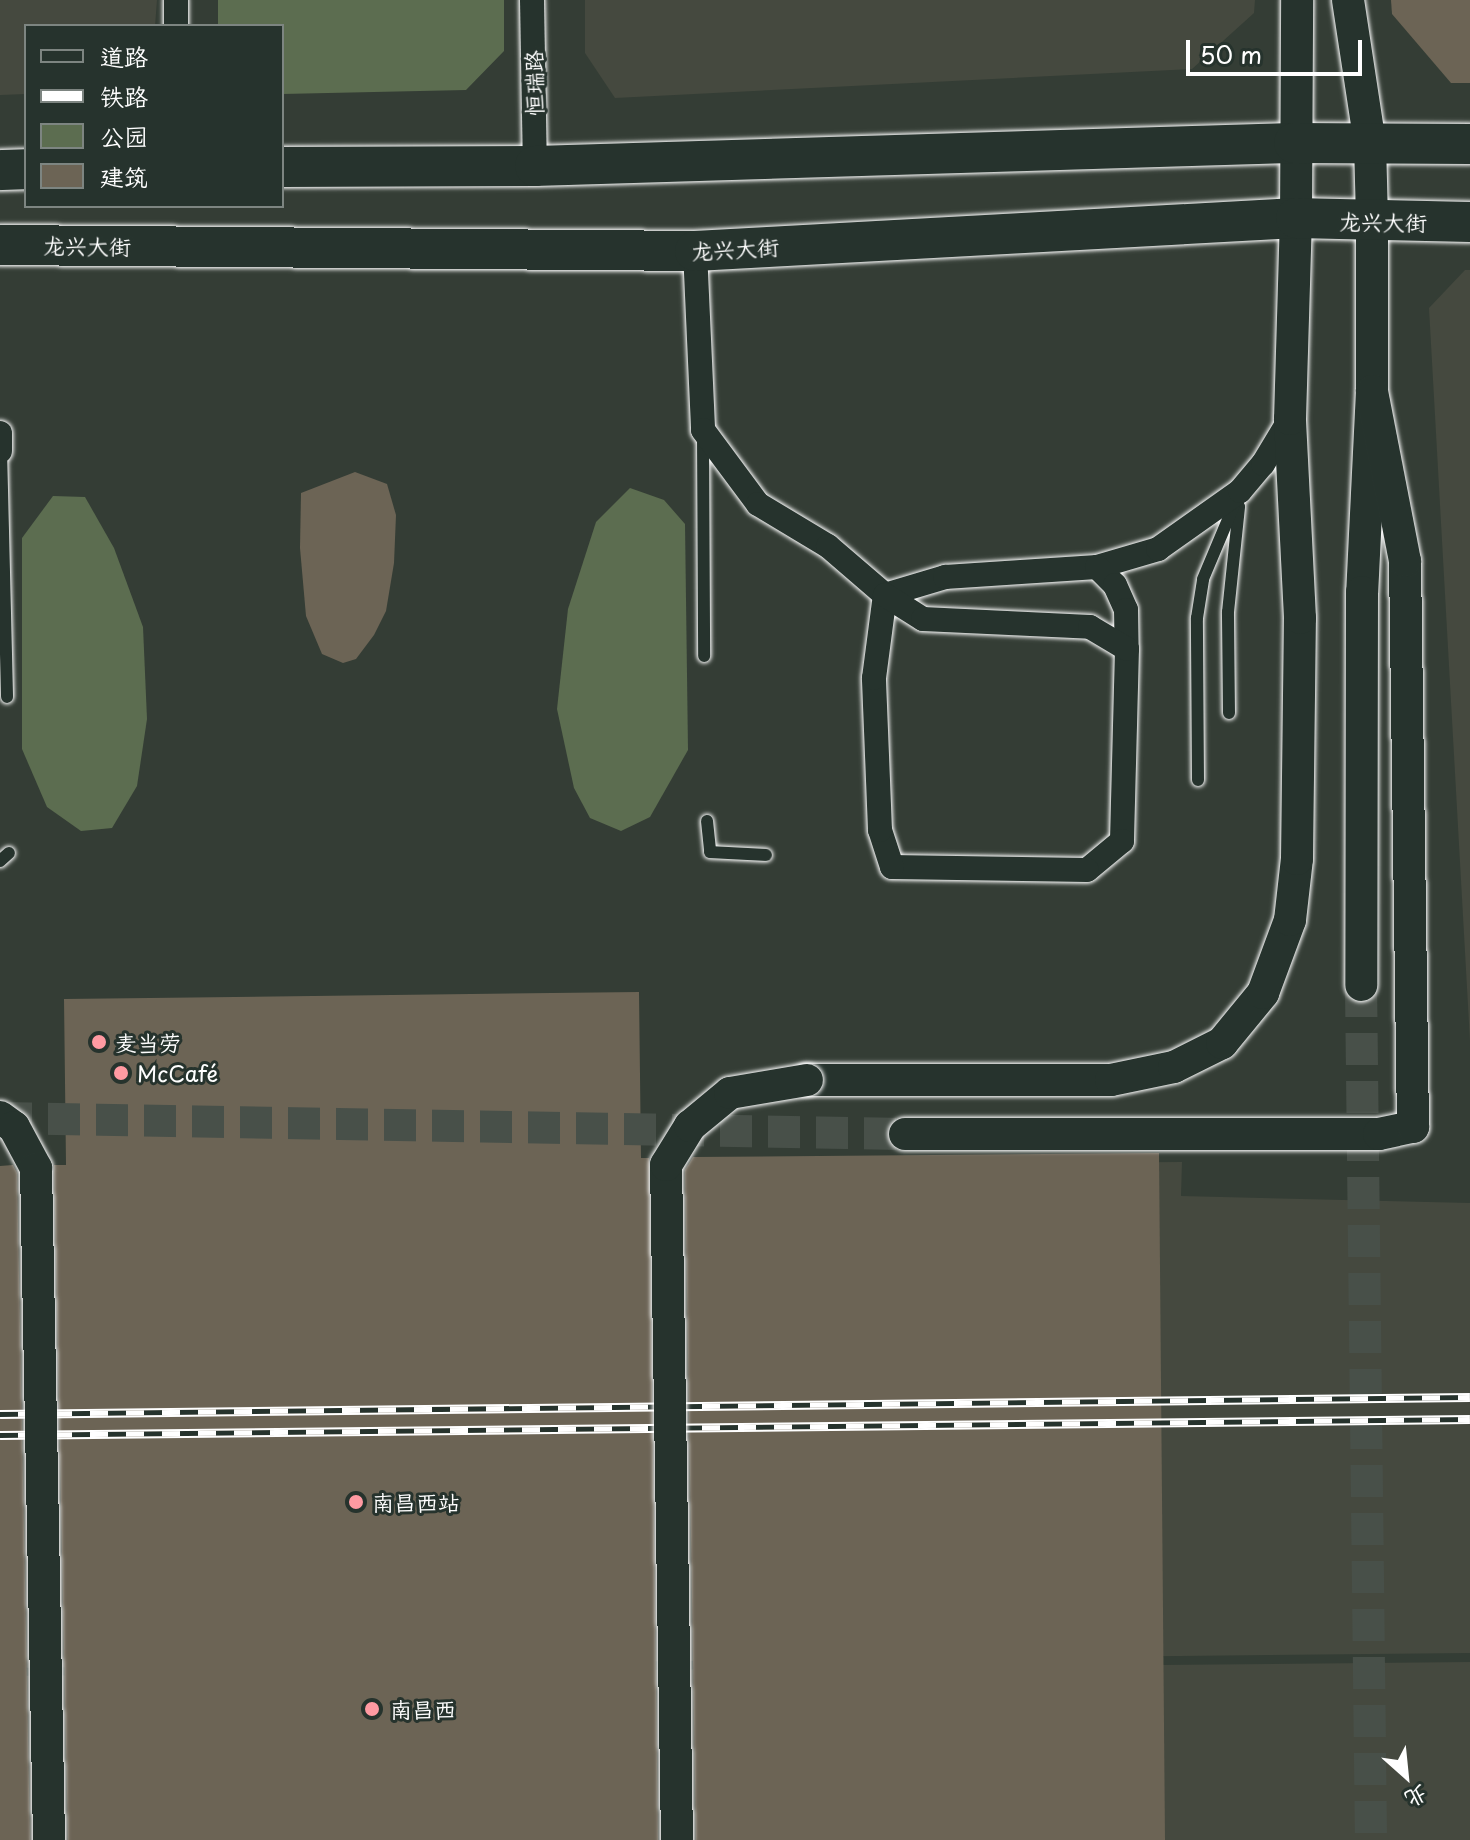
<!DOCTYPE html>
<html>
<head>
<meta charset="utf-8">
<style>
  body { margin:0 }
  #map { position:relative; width:1470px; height:1840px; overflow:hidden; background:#343d35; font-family:"Playpen Sans","LXGW WenKai TC",sans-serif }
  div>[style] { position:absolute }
  .built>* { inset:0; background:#45493f }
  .green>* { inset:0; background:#5c6d50 }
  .building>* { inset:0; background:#6c6455 }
  .tertiary-tunnel>* { height:32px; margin-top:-16px; transform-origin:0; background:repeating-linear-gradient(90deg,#485049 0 32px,transparent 0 48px) }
  .roads { filter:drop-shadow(0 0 2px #fff) drop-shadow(0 0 2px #fff) }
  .service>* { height:12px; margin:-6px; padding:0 6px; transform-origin:6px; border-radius:6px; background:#26332d }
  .minor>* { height:24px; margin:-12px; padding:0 12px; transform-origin:12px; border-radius:12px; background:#26332d }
  .tertiary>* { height:32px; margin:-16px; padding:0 16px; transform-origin:16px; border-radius:16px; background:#26332d }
  .primary>* { height:40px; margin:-20px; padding:0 20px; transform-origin:20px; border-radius:20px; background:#26332d }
  .rail>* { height:9px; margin-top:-4.5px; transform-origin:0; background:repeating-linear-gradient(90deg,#26332d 0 18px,#fff 0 36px); box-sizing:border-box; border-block:2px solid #fff }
  .bridges { filter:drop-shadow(0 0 2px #fff) drop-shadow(0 0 2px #fff) }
  .tertiary-bridge>* { height:32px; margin:-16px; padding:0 16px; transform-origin:16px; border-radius:16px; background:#26332d }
  .dots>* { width:22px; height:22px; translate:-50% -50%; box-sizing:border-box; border:4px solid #26332d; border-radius:50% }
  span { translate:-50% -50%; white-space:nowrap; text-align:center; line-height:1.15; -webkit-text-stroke:6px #26332d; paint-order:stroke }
  .street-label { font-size:22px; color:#fff }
  .poi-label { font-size:22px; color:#fff }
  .left { translate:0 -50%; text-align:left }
  .legend { position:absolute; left:24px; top:24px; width:260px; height:184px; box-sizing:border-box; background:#26332d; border:2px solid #7d8581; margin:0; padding:10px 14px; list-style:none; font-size:24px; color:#fff }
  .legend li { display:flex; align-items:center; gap:16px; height:40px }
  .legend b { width:40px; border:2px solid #7d8581 }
  .north { position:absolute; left:1366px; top:1736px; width:80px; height:80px; -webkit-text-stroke:6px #26332d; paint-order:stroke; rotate:153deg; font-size:22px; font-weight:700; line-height:32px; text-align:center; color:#fff }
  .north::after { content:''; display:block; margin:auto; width:28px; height:36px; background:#fff; clip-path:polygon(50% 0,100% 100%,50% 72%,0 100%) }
  .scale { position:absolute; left:1186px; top:40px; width:176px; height:36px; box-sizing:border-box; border:4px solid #fff; border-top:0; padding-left:10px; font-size:24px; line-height:28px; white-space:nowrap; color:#fff; -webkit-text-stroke:6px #26332d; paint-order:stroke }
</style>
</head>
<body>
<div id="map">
  <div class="built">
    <i style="clip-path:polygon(0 0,157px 0,155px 26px,26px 26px,26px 94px,0 95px)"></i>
    <i style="clip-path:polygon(585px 0,1255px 0,1254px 13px,1192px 69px,615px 98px,585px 53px)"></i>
    <i style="clip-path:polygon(1465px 270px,1470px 270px,1470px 1041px,1429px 308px)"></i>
    <i style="clip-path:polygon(1182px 1162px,1181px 1196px,1470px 1203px,1470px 1653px,0 1668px,0 1170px)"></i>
    <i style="clip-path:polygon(1470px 1662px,1470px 1840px,0 1840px,0 1676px)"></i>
  </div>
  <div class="green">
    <i style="clip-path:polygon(218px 0,504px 0,504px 51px,466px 90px,282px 94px,282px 26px,218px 26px)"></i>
    <i style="clip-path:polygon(630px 488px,664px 500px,685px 524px,688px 750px,650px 817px,621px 831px,590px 818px,574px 788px,557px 709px,568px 609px,596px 522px)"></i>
    <i style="clip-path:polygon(53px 496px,85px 497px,114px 548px,143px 627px,147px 719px,137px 786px,112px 828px,81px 831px,47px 807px,22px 749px,22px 538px)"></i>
  </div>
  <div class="building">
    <i style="clip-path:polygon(1391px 0,1470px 0,1470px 83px,1451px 83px,1392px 14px)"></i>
    <i style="clip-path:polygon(355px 472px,387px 484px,396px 515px,394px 563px,386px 611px,374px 635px,356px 659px,343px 663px,322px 654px,306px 616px,300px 548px,301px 493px)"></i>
    <i style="clip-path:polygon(639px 992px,641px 1158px,649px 1158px,658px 1840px,68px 1840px,54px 1165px,66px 1165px,64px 999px)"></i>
    <i style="clip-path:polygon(1159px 1153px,1165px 1840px,696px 1840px,685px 1170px,693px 1157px)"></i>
    <i style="clip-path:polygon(13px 1165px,17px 1173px,30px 1840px,0 1840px,0 1166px)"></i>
  </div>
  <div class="tertiary-tunnel">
    <i style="left:1361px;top:985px;width:855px;rotate:89.33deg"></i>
    <i style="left:0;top:1118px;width:905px;rotate:1.01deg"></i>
  </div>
  <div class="roads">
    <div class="service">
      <i style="left:703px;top:436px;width:220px;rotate:89.7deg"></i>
      <i style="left:1px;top:449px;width:248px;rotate:88.6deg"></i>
      <i style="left:1229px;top:713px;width:101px;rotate:-90.6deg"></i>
      <i style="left:1228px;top:612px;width:106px;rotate:-84deg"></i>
      <i style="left:1198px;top:780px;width:162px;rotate:-90.4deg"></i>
      <i style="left:1197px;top:618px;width:39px;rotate:-81deg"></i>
      <i style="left:1203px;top:579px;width:88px;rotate:-67.2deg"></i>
      <i style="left:707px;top:821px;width:31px;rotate:84deg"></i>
      <i style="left:710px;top:852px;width:56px;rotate:3.1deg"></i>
      <i style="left:0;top:861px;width:12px;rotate:-42deg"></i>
    </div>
    <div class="minor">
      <i style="left:532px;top:0;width:166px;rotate:89deg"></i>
      <i style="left:176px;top:26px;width:26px;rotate:-90deg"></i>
      <i style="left:695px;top:251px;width:179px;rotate:87.4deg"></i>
      <i style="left:703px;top:430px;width:92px;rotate:53.4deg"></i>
      <i style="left:758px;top:504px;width:82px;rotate:31deg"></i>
      <i style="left:828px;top:546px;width:75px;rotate:40.7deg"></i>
      <i style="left:885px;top:595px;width:63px;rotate:-16.7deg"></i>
      <i style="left:945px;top:577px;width:152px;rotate:-3.8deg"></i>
      <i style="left:1097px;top:567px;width:64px;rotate:-16.4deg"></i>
      <i style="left:1158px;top:549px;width:100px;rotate:-35.3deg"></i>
      <i style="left:1240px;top:491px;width:35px;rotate:-50deg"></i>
      <i style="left:1263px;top:464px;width:52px;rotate:-59deg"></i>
      <i style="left:0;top:433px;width:18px;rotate:90deg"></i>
      <i style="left:1097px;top:567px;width:25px;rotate:45deg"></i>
      <i style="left:1115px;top:585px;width:27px;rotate:66deg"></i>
      <i style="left:1126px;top:610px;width:39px;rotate:89deg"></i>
      <i style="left:1127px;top:649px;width:192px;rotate:91.5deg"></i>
      <i style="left:1122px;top:841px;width:45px;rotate:140.4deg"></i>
      <i style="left:1087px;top:870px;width:195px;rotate:-179.1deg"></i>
      <i style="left:892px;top:867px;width:39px;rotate:-108deg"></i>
      <i style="left:880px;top:830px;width:152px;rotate:-92.3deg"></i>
      <i style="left:874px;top:678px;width:84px;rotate:-82.5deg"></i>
      <i style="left:885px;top:595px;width:45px;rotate:32.3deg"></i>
      <i style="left:923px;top:619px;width:167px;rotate:2.7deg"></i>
      <i style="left:1090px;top:627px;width:43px;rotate:30.7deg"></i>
    </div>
    <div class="tertiary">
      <i style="left:1348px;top:0;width:145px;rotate:81.3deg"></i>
      <i style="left:1370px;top:143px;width:79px;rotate:88.5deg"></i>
      <i style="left:1372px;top:222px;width:169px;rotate:90deg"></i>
      <i style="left:1372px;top:391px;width:201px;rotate:92.8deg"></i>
      <i style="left:1362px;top:592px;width:393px;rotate:90.1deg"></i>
      <i style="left:807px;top:1080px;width:304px"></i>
      <i style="left:1111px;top:1080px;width:64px;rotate:-11.7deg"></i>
      <i style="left:1174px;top:1067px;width:54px;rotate:-26.6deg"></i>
      <i style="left:1222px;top:1043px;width:65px;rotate:-50.6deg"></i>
      <i style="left:1263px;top:993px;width:78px;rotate:-69.7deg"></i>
      <i style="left:1290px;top:920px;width:61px;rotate:-83.5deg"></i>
      <i style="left:1297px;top:859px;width:241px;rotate:-89.3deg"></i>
      <i style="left:1300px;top:618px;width:199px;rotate:-92.9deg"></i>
      <i style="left:1290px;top:419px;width:201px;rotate:-88.3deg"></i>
      <i style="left:1296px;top:218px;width:218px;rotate:-89.7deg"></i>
      <i style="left:905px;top:1134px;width:474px"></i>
      <i style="left:1379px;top:1134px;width:35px;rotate:-12deg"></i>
      <i style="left:1413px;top:1127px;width:566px;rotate:-90.81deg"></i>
      <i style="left:1405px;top:561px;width:173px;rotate:-101deg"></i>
    </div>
    <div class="primary">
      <i style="left:282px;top:167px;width:253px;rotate:-0.2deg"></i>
      <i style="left:535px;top:166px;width:759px;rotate:-1.74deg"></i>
      <i style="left:1294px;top:143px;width:176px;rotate:0.3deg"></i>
      <i style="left:0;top:170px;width:26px;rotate:-2deg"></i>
      <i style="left:0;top:245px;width:695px;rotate:0.49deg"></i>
      <i style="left:695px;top:251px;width:602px;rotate:-3.14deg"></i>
      <i style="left:1296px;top:218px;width:174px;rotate:1.3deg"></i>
    </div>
  </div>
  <div class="rail">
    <i style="left:0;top:1414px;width:1470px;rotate:-0.66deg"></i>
    <i style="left:0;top:1435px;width:1470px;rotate:-0.62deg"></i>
  </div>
  <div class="bridges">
    <div class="tertiary-bridge">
      <i style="left:0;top:1117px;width:17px;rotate:36deg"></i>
      <i style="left:14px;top:1127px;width:47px;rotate:61.8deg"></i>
      <i style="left:36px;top:1168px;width:672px;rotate:88.89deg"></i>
      <i style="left:677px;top:1840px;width:675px;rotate:-90.93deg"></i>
      <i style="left:666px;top:1165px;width:46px;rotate:-58.4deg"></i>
      <i style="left:690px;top:1126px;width:52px;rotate:-39.5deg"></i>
      <i style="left:730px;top:1093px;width:78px;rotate:-9.6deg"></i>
    </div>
  </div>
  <div class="dots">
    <i style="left:99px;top:1042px;background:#ff9aa2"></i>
    <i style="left:121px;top:1073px;background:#ff9aa2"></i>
    <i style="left:356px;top:1502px;background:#ff9aa2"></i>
    <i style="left:372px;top:1709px;background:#ff9aa2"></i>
  </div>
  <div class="street-label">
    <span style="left:533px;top:83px;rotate:-91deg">恒瑞路</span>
    <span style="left:1383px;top:221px;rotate:1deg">龙兴大街</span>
    <span style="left:87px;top:245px;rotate:1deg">龙兴大街</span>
    <span style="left:735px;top:248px;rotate:-3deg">龙兴大街</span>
  </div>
  <div class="poi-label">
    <span class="left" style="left:115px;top:1042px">麦当劳</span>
    <span class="left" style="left:137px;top:1073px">McCafé</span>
    <span class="left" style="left:372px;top:1502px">南昌西站</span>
    <span class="left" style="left:390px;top:1709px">南昌西</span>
  </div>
  <ul class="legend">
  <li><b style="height:10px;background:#26332d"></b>道路</li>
  <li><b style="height:10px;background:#fff"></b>铁路</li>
  <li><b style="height:22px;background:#5c6d50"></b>公园</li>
  <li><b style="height:22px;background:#6c6455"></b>建筑</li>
  </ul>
  <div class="north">北</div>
  <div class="scale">50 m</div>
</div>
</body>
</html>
